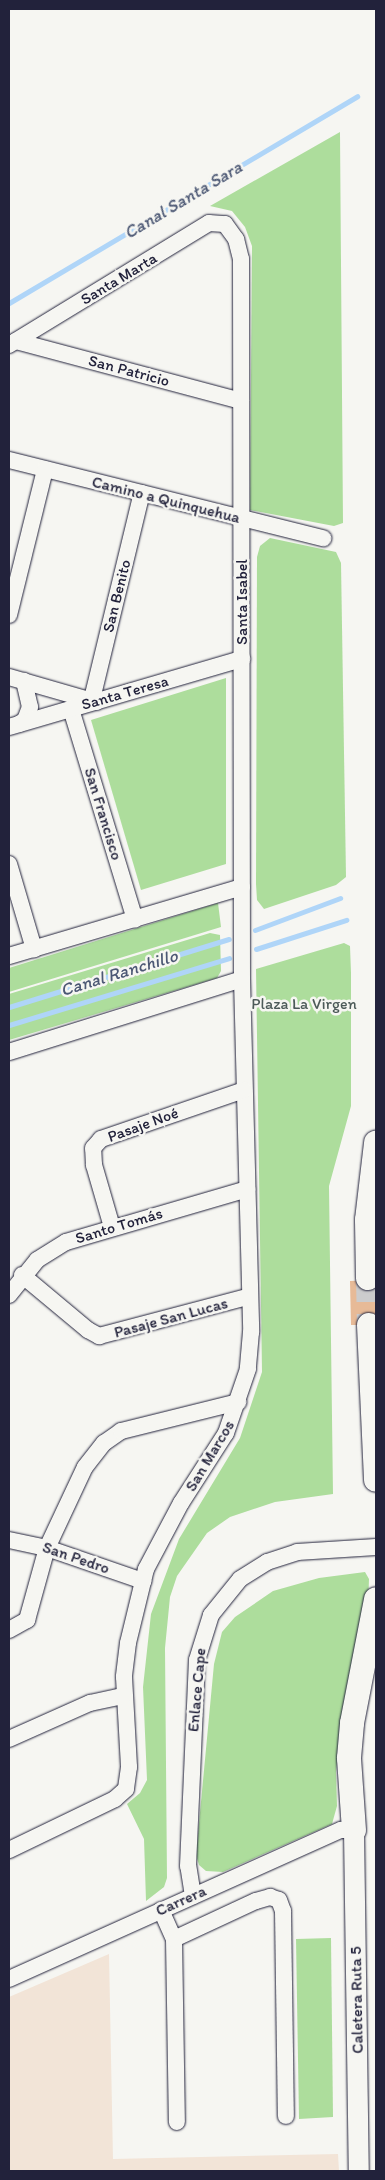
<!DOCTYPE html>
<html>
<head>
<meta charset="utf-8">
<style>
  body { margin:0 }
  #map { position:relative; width:385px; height:2180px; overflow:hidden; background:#f6f6f2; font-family:Itim,sans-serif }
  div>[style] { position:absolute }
  .built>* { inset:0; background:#f2e4d7 }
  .green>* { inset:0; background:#addd9c }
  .stream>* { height:5px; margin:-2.5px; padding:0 2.5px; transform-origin:2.5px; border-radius:2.5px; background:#afd5f8 }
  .building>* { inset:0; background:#e7ba97 }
  .highway-tunnel>* { height:24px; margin-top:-12px; transform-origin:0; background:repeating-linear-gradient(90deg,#cccccd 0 24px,transparent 0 36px) }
  .roads { filter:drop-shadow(0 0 1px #22223b) drop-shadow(0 0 1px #22223b) }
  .minor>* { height:16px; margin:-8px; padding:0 8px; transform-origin:8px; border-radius:8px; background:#f6f6f2 }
  .major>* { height:20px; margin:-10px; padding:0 10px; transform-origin:10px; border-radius:10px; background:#f6f6f2 }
  .highway>* { height:24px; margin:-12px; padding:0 12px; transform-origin:12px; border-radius:12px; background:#f6f6f2 }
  span { translate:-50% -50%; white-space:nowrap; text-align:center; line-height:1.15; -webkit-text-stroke:5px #f6f6f2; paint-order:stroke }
  .street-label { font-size:16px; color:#22223b }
  .park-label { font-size:16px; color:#4c5a58 }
  .water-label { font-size:18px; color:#4c5874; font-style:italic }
  .frame { position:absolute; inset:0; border:10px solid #22223b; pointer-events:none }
</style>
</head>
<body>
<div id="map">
  <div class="built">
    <i style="clip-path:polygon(109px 1954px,113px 2159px,338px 2154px,339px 2171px,9px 2171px,9px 1997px)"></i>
  </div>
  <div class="green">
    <i style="clip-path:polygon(340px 132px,343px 523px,334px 526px,250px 510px,252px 246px,245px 227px,232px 211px,210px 206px)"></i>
    <i style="clip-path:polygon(270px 538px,336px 552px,341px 563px,346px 877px,336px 885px,264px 909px,257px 900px,256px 884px,257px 557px,260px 546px)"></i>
    <i style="clip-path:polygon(226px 678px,226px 864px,141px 890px,91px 720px)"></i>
    <i style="clip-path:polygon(218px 903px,221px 927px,9px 992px,9px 968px)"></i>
    <i style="clip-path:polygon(210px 933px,220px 935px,221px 971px,217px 978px,9px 1040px,9px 994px)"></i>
    <i style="clip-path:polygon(344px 943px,350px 946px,351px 973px,351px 1106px,329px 1186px,333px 1494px,275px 1502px,230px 1517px,207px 1533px,177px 1576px,170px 1597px,165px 1648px,167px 1878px,164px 1887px,146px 1901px,144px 1839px,127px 1804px,140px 1793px,147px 1780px,143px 1687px,151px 1614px,179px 1539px,240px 1438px,262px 1372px,256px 969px)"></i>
    <i style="clip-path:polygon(365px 1572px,369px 1579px,368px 1606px,342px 1715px,336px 1772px,337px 1806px,332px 1824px,223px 1872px,206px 1871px,199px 1865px,196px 1855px,214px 1664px,222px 1632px,235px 1617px,273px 1591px,319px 1578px)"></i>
    <i style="clip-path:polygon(331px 1938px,333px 2117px,299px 2119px,296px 1939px)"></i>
  </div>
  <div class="stream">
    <i style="left:9px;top:303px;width:405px;rotate:-30.7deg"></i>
    <i style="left:255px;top:930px;width:91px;rotate:-20.6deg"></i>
    <i style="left:256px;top:949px;width:95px;rotate:-17.9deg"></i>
    <i style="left:9px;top:1007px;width:230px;rotate:-17.2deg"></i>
    <i style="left:9px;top:1025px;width:230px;rotate:-16.9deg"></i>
  </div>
  <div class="building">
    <i style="clip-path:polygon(376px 1280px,376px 1325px,351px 1325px,350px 1281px)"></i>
  </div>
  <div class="highway-tunnel">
    <i style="left:368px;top:1278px;width:47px;rotate:88.8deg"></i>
  </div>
  <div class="roads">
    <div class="minor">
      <i style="left:16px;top:341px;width:233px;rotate:14.9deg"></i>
      <i style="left:9px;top:345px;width:234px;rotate:-31.4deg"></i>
      <i style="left:209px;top:223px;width:16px;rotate:4deg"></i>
      <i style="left:225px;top:224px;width:19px;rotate:54deg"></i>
      <i style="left:236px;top:239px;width:21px;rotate:76deg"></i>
      <i style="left:241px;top:259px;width:720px;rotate:89.92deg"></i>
      <i style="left:242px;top:979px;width:353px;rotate:88.5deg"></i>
      <i style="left:251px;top:1332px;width:37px;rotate:95deg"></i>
      <i style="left:248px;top:1369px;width:68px;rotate:109deg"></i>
      <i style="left:226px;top:1433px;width:83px;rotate:122.7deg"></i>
      <i style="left:181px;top:1503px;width:75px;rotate:117.9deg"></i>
      <i style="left:146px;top:1569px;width:76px;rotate:103.7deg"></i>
      <i style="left:128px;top:1643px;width:34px;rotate:97deg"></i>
      <i style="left:124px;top:1677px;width:90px;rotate:86.8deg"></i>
      <i style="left:129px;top:1767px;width:22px;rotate:98deg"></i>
      <i style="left:126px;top:1789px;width:15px;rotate:138deg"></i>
      <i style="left:115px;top:1799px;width:118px;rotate:154.3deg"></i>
      <i style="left:9px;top:460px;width:324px;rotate:14deg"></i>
      <i style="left:9px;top:615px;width:150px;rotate:-76.1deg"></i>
      <i style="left:9px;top:677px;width:91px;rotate:16deg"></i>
      <i style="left:92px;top:699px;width:212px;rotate:-76.4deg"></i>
      <i style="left:71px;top:709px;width:220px;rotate:73.1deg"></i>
      <i style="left:19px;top:724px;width:7px;rotate:-34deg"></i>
      <i style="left:25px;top:720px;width:14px;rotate:-69deg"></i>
      <i style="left:30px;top:707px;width:27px;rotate:-103deg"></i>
      <i style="left:9px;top:727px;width:243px;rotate:-16.3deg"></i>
      <i style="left:9px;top:864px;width:89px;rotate:73.6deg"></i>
      <i style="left:9px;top:956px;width:243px;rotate:-16.5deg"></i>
      <i style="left:9px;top:1052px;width:244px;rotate:-17.4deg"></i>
      <i style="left:112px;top:1227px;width:65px;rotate:-106.2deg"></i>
      <i style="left:94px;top:1165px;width:17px;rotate:-93deg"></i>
      <i style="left:93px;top:1148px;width:12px;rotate:-48deg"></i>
      <i style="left:101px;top:1139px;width:151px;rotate:-18.9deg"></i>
      <i style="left:22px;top:1275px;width:86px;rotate:39.8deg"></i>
      <i style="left:88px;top:1330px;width:13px;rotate:29deg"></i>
      <i style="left:99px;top:1336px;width:156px;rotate:-14.8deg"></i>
      <i style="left:9px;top:1295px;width:45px;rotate:-51.3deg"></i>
      <i style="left:37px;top:1260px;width:34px;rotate:-32deg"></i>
      <i style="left:66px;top:1242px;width:189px;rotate:-16.3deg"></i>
      <i style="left:9px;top:1540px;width:39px;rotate:12deg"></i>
      <i style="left:47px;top:1548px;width:102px;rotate:19deg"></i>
      <i style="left:9px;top:1630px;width:21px;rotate:-29deg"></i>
      <i style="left:27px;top:1620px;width:75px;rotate:-74.5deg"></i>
      <i style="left:47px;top:1548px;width:89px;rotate:-64.9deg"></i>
      <i style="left:85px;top:1467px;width:31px;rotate:-52deg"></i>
      <i style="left:104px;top:1443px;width:21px;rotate:-35deg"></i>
      <i style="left:121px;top:1431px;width:121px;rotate:-13.9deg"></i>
      <i style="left:9px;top:1739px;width:89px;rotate:-24deg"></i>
      <i style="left:90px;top:1703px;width:34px;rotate:-12deg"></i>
      <i style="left:193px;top:1896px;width:30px;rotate:-99deg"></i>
      <i style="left:188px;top:1866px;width:206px;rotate:-87.5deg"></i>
      <i style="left:197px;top:1660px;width:47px;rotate:-72.7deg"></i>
      <i style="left:211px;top:1615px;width:46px;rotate:-51.1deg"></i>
      <i style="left:240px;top:1579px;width:32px;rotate:-32deg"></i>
      <i style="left:267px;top:1562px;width:32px;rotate:-18deg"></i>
      <i style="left:297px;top:1552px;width:79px;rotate:-3.6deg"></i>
      <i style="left:161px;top:1910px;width:32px;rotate:66deg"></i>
      <i style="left:174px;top:1939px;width:183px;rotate:89.1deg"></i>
      <i style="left:174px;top:1939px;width:90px;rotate:-24.9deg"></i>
      <i style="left:256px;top:1901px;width:15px;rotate:-16deg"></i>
      <i style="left:270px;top:1897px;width:9px;rotate:18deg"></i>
      <i style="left:279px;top:1900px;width:12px;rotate:70deg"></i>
      <i style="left:283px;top:1911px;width:205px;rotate:89.2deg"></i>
      <i style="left:9px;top:1979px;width:364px;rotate:-24.2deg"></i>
      <i style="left:341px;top:1830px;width:13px"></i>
    </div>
    <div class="major">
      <i style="left:354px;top:1830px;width:341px;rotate:89.2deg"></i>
    </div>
    <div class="highway">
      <i style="left:368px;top:1278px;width:58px;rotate:-91deg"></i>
      <i style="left:367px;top:1220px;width:78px;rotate:-83.3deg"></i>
      <i style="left:369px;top:1325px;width:155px;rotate:87.4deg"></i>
      <i style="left:354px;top:1830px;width:72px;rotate:-94deg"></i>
      <i style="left:349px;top:1758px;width:35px;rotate:-85deg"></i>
      <i style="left:352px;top:1723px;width:126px;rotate:-79deg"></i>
    </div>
  </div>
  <div class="street-label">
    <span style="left:119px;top:279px;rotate:-31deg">Santa Marta</span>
    <span style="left:129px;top:371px;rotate:15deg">San Patricio</span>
    <span style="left:166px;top:500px;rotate:14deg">Camino a Quinquehua</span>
    <span style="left:117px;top:596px;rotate:-76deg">San Benito</span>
    <span style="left:242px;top:602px;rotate:-90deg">Santa Isabel</span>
    <span style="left:125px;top:693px;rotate:-16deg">Santa Teresa</span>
    <span style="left:103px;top:814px;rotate:73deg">San Francisco</span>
    <span style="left:143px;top:1125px;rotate:-20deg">Pasaje Noé</span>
    <span style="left:119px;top:1226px;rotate:-17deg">Santo Tomás</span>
    <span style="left:171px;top:1318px;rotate:-15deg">Pasaje San Lucas</span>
    <span style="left:210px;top:1456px;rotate:-59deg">San Marcos</span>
    <span style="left:76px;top:1558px;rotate:19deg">San Pedro</span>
    <span style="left:197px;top:1690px;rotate:-85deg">Enlace Cape</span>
    <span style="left:181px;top:1901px;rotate:-24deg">Carrera</span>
    <span style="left:357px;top:2000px;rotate:-91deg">Caletera Ruta 5</span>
  </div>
  <div class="park-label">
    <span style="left:304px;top:1004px">Plaza La Virgen</span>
  </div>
  <div class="water-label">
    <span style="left:183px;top:200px;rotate:-31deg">Canal Santa Sara</span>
    <span style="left:119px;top:973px;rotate:-17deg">Canal Ranchillo</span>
  </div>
  <div class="frame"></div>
</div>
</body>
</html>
